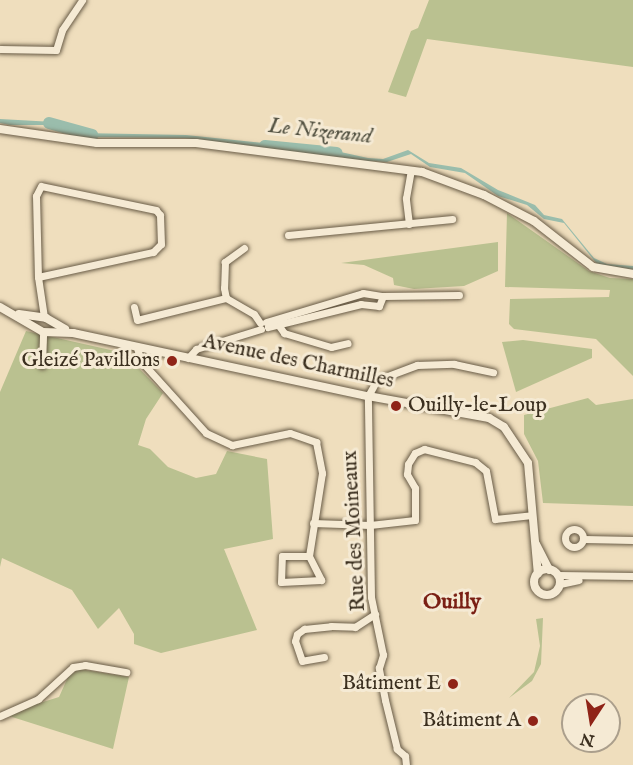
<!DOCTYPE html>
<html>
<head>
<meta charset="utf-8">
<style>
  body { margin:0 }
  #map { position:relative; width:633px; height:765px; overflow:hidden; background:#efdebd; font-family:"IM FELL English",serif }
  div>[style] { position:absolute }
  .green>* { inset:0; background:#bac190 }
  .water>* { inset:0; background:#9abdac }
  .river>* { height:12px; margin:-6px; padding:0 6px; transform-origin:6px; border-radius:6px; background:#9abdac }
  .roads { filter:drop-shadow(0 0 2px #685b46) drop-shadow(0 0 2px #685b46) }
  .minor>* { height:7px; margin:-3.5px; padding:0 3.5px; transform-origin:3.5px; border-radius:3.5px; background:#f5ead4 }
  .minor>.ring { margin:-3.5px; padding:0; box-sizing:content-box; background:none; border:7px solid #f5ead4; border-radius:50% }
  .tertiary>* { height:8px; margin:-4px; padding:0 4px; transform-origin:4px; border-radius:4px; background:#f5ead4 }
  .tertiary>.ring { margin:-4px; padding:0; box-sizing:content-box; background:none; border:8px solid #f5ead4; border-radius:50% }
  .dots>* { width:16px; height:16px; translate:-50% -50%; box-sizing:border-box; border:3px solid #f5ead4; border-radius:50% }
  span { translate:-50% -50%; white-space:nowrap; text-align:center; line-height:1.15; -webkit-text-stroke:6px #f5ead4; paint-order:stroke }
  .poi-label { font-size:21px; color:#3b2f1f }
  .right { translate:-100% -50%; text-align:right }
  .left { translate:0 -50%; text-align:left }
  .street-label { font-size:21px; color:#3b2f1f }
  .water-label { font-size:22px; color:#535242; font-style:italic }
  .neighbourhood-label { font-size:22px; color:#7a1f14; font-weight:700 }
  .north { position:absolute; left:561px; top:693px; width:60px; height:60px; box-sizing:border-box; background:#f5ead4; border:2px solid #ab9f8c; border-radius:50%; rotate:192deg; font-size:16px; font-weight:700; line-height:24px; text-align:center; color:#3b2f1f }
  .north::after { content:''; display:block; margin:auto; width:21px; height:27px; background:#8f2418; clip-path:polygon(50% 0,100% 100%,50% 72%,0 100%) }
</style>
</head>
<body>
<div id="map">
  <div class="green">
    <i style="clip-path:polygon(429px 0,633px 0,633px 67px,427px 39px,406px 97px,388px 92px,411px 31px,418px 28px)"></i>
    <i style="clip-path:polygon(507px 213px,589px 271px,610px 278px,633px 279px,633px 376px,596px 339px,514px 329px,509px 324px,510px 299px,609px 297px,610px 290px,505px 287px)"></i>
    <i style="clip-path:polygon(498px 242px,498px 271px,464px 286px,414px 289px,394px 285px,393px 278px,364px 265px,341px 263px)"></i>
    <i style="clip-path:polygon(26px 331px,124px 353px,163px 393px,146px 419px,138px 445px,150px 449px,168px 467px,196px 478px,216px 474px,227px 451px,267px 459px,273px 539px,224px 549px,257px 630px,161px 653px,134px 644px,134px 634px,119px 608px,98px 629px,72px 590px,2px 558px,0 567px,0 392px)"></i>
    <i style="clip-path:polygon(523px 340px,592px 349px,592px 358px,516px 392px,502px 342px)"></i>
    <i style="clip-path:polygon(588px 398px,596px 405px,633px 399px,633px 506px,543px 503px,538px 461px,524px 434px,524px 415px)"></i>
    <i style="clip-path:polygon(543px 618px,541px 664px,532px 681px,509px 698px,534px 672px,540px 646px,536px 619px)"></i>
    <i style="clip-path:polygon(79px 669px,129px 677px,113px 749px,9px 716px,14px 711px,59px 697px,68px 677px)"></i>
  </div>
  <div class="water">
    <i style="clip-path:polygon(0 119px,54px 122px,81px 133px,186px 135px,263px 143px,301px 151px,336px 151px,368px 158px,383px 159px,408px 150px,429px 163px,461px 168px,498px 190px,535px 205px,544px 215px,562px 219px,594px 258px,607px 264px,633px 266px,633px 270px,597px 264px,564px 223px,544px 219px,527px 205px,498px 196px,465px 173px,430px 167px,411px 154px,387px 162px,350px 160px,336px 155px,320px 156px,185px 138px,87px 137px,52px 125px,10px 125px,0 123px)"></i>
  </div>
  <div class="river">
    <i style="left:49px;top:123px;width:45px;rotate:15.6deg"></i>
    <i style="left:265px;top:146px;width:72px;rotate:5.6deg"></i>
  </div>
  <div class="roads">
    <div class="minor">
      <i style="left:0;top:49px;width:56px;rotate:1deg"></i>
      <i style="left:56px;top:50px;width:21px;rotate:-73deg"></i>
      <i style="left:62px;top:30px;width:36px;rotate:-56deg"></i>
      <i style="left:409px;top:224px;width:26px;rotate:-97deg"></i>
      <i style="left:406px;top:198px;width:28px;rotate:-80deg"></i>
      <i style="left:288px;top:235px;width:165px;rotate:-5.6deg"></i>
      <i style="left:244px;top:248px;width:24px;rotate:144deg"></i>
      <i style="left:225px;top:262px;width:26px;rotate:92deg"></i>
      <i style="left:224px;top:288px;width:10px;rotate:79deg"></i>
      <i style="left:226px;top:298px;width:32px;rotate:30deg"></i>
      <i style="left:254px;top:314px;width:11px;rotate:56deg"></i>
      <i style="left:38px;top:277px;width:118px;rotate:-12.3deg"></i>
      <i style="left:153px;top:252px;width:11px;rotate:-45deg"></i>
      <i style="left:161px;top:244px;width:29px;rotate:-92deg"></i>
      <i style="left:160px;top:215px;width:6px;rotate:-129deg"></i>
      <i style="left:156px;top:210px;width:117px;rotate:-168.2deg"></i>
      <i style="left:41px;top:186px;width:11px;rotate:117deg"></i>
      <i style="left:36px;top:196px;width:81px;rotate:88.6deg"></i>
      <i style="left:38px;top:277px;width:40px;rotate:81.5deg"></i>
      <i style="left:383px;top:296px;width:76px;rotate:-0.8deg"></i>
      <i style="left:134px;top:307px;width:13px;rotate:77deg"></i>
      <i style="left:137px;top:320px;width:92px;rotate:-13.9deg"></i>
      <i style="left:266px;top:322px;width:101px;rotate:-16.6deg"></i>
      <i style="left:363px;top:293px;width:20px;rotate:9deg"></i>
      <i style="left:383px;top:296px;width:11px;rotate:112deg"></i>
      <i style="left:379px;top:306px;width:18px;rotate:-174deg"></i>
      <i style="left:361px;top:304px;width:96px;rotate:166.1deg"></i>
      <i style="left:279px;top:326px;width:9px;rotate:54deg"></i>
      <i style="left:284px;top:333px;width:49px;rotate:16.6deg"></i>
      <i style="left:331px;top:347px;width:17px;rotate:-13deg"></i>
      <i style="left:137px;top:348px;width:14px;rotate:73deg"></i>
      <i style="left:141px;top:361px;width:97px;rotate:47.9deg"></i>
      <i style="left:206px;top:433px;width:29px;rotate:25deg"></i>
      <i style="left:232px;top:445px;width:59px;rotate:-11.7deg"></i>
      <i style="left:290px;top:433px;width:28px;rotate:19deg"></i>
      <i style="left:316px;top:442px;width:32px;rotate:79deg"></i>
      <i style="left:322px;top:473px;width:84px;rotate:98.9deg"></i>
      <i style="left:309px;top:556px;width:27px;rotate:63deg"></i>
      <i style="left:321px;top:580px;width:40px;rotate:177.1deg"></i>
      <i style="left:281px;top:582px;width:26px;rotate:-88deg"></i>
      <i style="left:282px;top:556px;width:27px"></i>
      <i style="left:188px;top:358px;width:12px;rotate:-48deg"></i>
      <i style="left:196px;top:349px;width:68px;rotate:-17.1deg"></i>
      <i style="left:42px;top:365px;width:33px;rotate:-88deg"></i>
      <i style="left:313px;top:523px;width:57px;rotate:2deg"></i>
      <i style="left:370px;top:525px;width:45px;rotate:-6.3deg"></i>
      <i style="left:415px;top:520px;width:32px;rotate:-90deg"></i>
      <i style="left:415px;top:488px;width:16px;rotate:-120deg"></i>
      <i style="left:407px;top:474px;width:10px;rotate:-84deg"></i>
      <i style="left:408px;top:464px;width:13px;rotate:-58deg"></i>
      <i style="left:415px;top:453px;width:10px;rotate:-24deg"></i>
      <i style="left:424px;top:449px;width:53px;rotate:14.3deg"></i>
      <i style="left:475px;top:462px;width:14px;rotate:39deg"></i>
      <i style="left:486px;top:471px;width:49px;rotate:79.4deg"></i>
      <i style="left:495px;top:519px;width:37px;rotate:-6deg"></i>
      <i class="ring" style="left:565px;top:529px;width:11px;height:11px"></i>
      <i style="left:584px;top:539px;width:49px;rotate:1.2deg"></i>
      <i style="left:558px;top:575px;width:75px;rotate:0.8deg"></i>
      <i style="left:560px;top:584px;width:19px;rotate:-12deg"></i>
      <i style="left:324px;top:657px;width:22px;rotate:170deg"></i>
      <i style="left:302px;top:661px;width:21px;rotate:-109deg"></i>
      <i style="left:295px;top:641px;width:7px;rotate:-74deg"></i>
      <i style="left:297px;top:634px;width:9px;rotate:-36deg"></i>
      <i style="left:304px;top:629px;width:27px;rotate:-6deg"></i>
      <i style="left:331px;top:626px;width:24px;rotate:2deg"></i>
      <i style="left:355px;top:627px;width:24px;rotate:-33deg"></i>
      <i style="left:0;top:716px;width:42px;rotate:-24.1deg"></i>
      <i style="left:38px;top:699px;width:47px;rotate:-42.4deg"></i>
      <i style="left:73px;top:667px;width:12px;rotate:-9deg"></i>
      <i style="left:85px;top:665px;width:42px;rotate:9.7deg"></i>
      <i style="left:406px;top:765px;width:9px;rotate:-96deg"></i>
      <i style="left:405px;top:756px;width:11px;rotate:-139deg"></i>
      <i style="left:397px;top:749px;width:50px;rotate:-103.8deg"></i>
      <i style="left:385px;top:700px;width:33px;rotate:-101deg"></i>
      <i style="left:379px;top:668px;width:14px;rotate:-73deg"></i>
      <i style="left:383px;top:655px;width:59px;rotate:-101.7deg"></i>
      <i style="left:371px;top:597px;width:201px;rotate:-90.9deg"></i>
      <i style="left:368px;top:396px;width:18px;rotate:-61deg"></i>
      <i style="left:377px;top:380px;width:43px;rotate:-20.6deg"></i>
      <i style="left:417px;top:365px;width:37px;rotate:-2deg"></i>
      <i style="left:454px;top:364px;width:40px;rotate:12deg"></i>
    </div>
    <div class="tertiary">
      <i style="left:0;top:129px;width:98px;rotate:8.2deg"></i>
      <i style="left:97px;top:143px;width:99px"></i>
      <i style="left:196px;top:143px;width:228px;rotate:7.3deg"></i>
      <i style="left:422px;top:172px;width:66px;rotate:20.4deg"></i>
      <i style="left:484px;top:195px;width:56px;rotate:27.5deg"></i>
      <i style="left:534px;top:221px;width:75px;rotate:37.9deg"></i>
      <i style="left:593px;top:267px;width:41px;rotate:9.9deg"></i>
      <i style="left:0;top:307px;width:50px;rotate:30.2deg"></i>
      <i style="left:43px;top:332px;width:30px;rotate:2deg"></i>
      <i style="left:73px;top:333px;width:302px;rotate:12.1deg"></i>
      <i style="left:368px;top:396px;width:123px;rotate:10.3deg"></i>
      <i style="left:489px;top:418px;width:17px;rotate:31deg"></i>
      <i style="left:504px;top:427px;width:43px;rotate:56.3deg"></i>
      <i style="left:528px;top:463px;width:111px;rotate:84.9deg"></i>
      <i style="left:19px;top:314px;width:27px;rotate:8deg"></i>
      <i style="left:46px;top:318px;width:22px;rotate:30deg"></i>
      <i style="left:536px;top:544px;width:29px;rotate:63deg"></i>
      <i class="ring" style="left:534px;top:569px;width:18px;height:18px"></i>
    </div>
  </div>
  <div class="dots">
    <i style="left:172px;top:361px;background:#8f2418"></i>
    <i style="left:396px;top:406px;background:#8f2418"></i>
    <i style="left:453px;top:684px;background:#8f2418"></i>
    <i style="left:533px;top:721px;background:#8f2418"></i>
  </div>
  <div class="poi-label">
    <span class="right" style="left:160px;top:361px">Gleizé Pavillons</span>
    <span class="left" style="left:408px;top:406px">Ouilly-le-Loup</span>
    <span class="right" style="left:441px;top:684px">Bâtiment E</span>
    <span class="right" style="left:521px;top:721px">Bâtiment A</span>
  </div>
  <div class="street-label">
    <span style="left:298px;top:362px;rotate:12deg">Avenue des Charmilles</span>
    <span style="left:355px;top:531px;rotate:-93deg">Rue des Moineaux</span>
  </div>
  <div class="water-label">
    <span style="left:320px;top:132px;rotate:6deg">Le Nizerand</span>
  </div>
  <div class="neighbourhood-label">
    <span style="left:452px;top:603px">Ouilly</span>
  </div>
  <div class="north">N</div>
</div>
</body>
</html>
